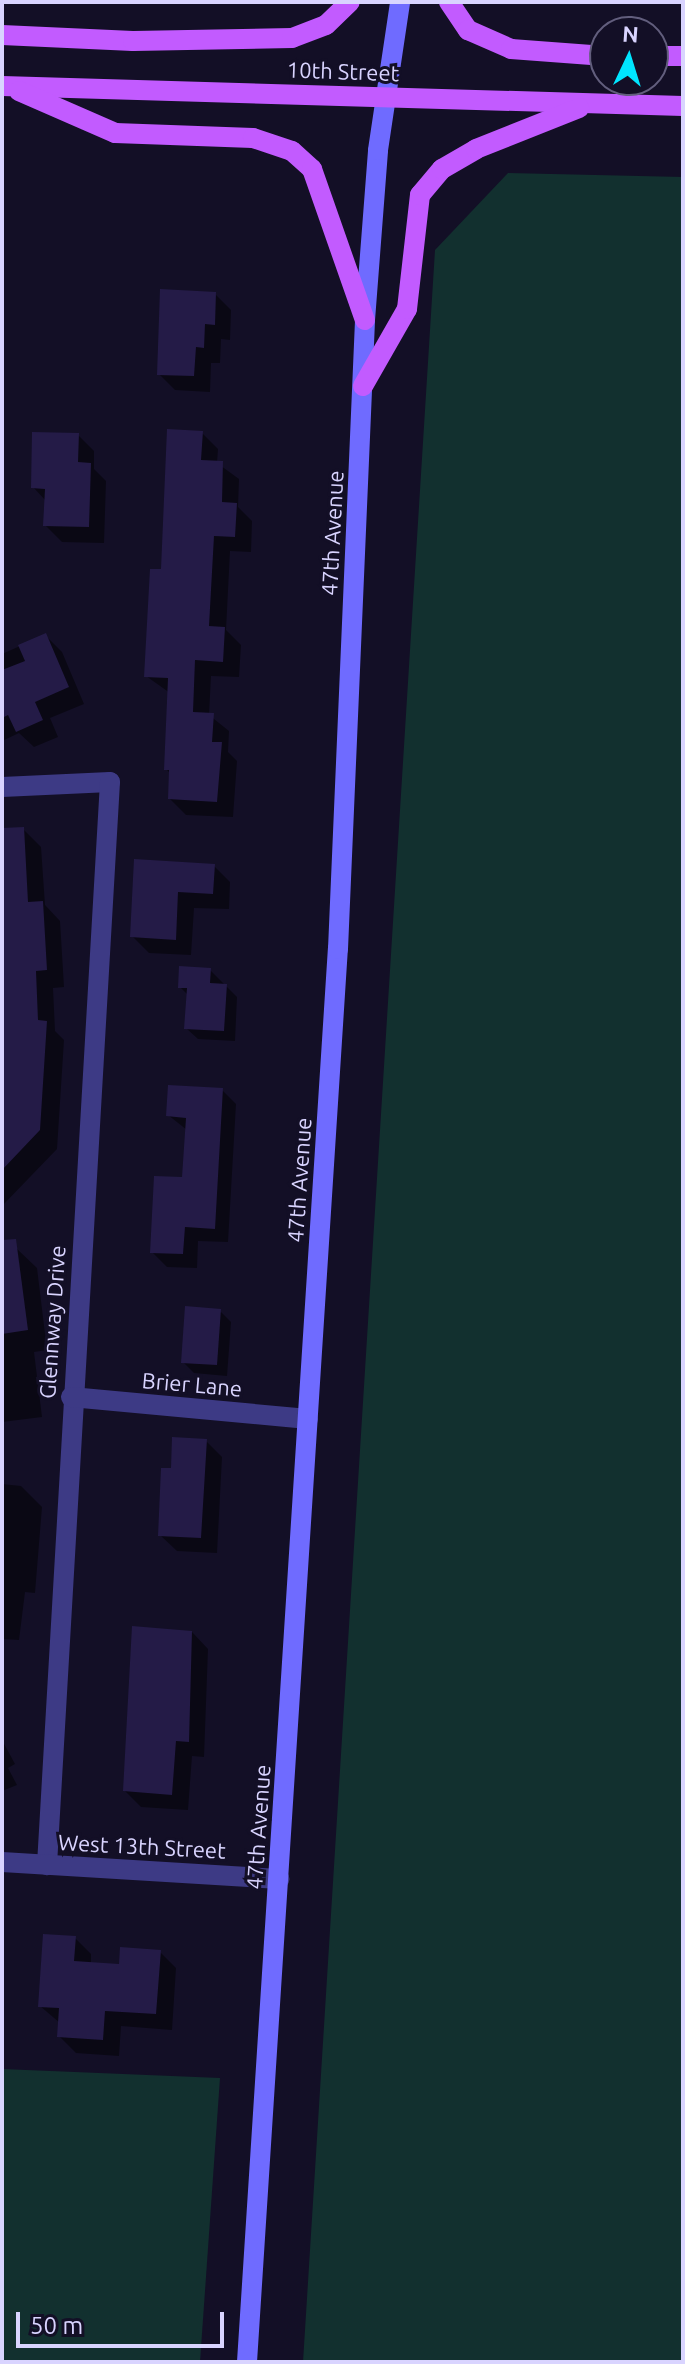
<!DOCTYPE html>
<html>
<head>
<meta charset="utf-8">
<style>
  body { margin:0 }
  #map { position:relative; width:685px; height:2364px; overflow:hidden; background:#130f26; font-family:Ubuntu,sans-serif }
  div>[style] { position:absolute }
  .green>* { inset:0; background:#12302f }
  .shadow>* { inset:0; background:#0007 }
  .building>* { inset:0; background:#241b47 }
  .street>* { height:20px; margin:-10px; padding:0 10px; transform-origin:10px; border-radius:10px; background:#3d3a85 }
  .secondary>* { height:20px; margin:-10px; padding:0 10px; transform-origin:10px; border-radius:10px; background:#6f6bff }
  .primary>* { height:20px; margin:-10px; padding:0 10px; transform-origin:10px; border-radius:10px; background:#c25bff }
  span { translate:-50% -50%; white-space:nowrap; text-align:center; line-height:1.15; -webkit-text-stroke:6px #130f26; paint-order:stroke }
  .street-label { font-size:22px; color:#d9d4ff }
  .frame { position:absolute; inset:0; border:4px solid #d9d4ff; pointer-events:none }
  .north { position:absolute; left:589px; top:16px; width:80px; height:80px; box-sizing:border-box; background:#130f26; border:2px solid #625e7d; border-radius:50%; rotate:4deg; font-size:22px; font-weight:700; line-height:32px; text-align:center; color:#d9d4ff }
  .north::after { content:''; display:block; margin:auto; width:28px; height:36px; background:#00e5ff; clip-path:polygon(50% 0,100% 100%,50% 72%,0 100%) }
  .scale { position:absolute; left:16px; top:2312px; width:208px; height:36px; box-sizing:border-box; border:4px solid #d9d4ff; border-top:0; padding-left:10px; font-size:24px; line-height:28px; white-space:nowrap; color:#d9d4ff; -webkit-text-stroke:6px #130f26; paint-order:stroke }
</style>
</head>
<body>
<div id="map">
  <div class="green">
    <i style="clip-path:polygon(508px 173px,683px 177px,683px 2362px,303px 2362px,435px 250px)"></i>
    <i style="clip-path:polygon(2px 2069px,220px 2078px,200px 2362px,2px 2362px)"></i>
  </div>
  <div class="shadow">
    <i style="clip-path:polygon(215px 294px,231px 310px,230px 340px,221px 339px,220px 363px,211px 363px,210px 392px,175px 390px,159px 374px)"></i>
    <i style="clip-path:polygon(202px 433px,218px 449px,217px 463px,239px 479px,238px 507px,252px 521px,251px 552px,230px 551px,226px 630px,241px 645px,239px 677px,211px 676px,209px 715px,229px 731px,228px 752px,237px 761px,233px 817px,186px 815px,170px 799px,171px 774px,166px 769px,170px 693px,146px 676px,163px 571px)"></i>
    <i style="clip-path:polygon(78px 435px,94px 451px,94px 469px,106px 481px,104px 543px,62px 542px,45px 525px,46px 501px,33px 487px)"></i>
    <i style="clip-path:polygon(45px 635px,62px 652px,84px 704px,50px 718px,58px 737px,34px 747px,19px 733px,2px 741px,2px 654px)"></i>
    <i style="clip-path:polygon(23px 829px,41px 847px,45px 905px,60px 921px,64px 987px,53px 988px,55px 1031px,64px 1040px,57px 1149px,2px 1206px,2px 830px)"></i>
    <i style="clip-path:polygon(136px 862px,214px 866px,230px 882px,229px 909px,194px 908px,191px 955px,149px 953px,132px 936px)"></i>
    <i style="clip-path:polygon(210px 970px,237px 997px,235px 1041px,198px 1039px,186px 1028px,188px 995px,180px 987px)"></i>
    <i style="clip-path:polygon(222px 1090px,236px 1104px,228px 1242px,198px 1241px,197px 1268px,167px 1267px,152px 1252px,184px 1179px,187px 1130px,168px 1115px)"></i>
    <i style="clip-path:polygon(16px 1248px,37px 1268px,47px 1350px,34px 1352px,42px 1417px,2px 1422px,2px 1249px)"></i>
    <i style="clip-path:polygon(220px 1311px,231px 1322px,227px 1376px,194px 1373px,183px 1362px)"></i>
    <i style="clip-path:polygon(206px 1441px,222px 1457px,217px 1553px,177px 1551px,160px 1535px,172px 1470px)"></i>
    <i style="clip-path:polygon(2px 1484px,21px 1486px,42px 1507px,35px 1593px,25px 1592px,19px 1640px,2px 1639px)"></i>
    <i style="clip-path:polygon(192px 1632px,208px 1649px,204px 1757px,192px 1756px,188px 1810px,141px 1807px,125px 1791px)"></i>
    <i style="clip-path:polygon(2px 1740px,15px 1764px,8px 1768px,17px 1785px,2px 1791px)"></i>
    <i style="clip-path:polygon(75px 1938px,91px 1954px,91px 1964px,121px 1966px,160px 1952px,176px 1968px,172px 2030px,121px 2026px,119px 2056px,76px 2053px,59px 2036px,60px 2023px,40px 2006px)"></i>
  </div>
  <div class="building">
    <i style="clip-path:polygon(160px 289px,216px 292px,215px 325px,205px 324px,204px 348px,196px 347px,194px 376px,157px 375px)"></i>
    <i style="clip-path:polygon(167px 429px,203px 431px,201px 460px,223px 461px,222px 502px,237px 503px,235px 537px,214px 536px,209px 626px,225px 627px,223px 662px,195px 660px,193px 712px,214px 713px,212px 742px,222px 742px,217px 802px,168px 799px,169px 770px,164px 770px,168px 678px,144px 677px,150px 569px,161px 569px)"></i>
    <i style="clip-path:polygon(32px 432px,79px 433px,78px 462px,91px 463px,89px 527px,43px 526px,45px 489px,31px 488px)"></i>
    <i style="clip-path:polygon(46px 633px,69px 687px,35px 702px,43px 720px,16px 732px,8px 715px,2px 718px,2px 670px,25px 661px,18px 645px)"></i>
    <i style="clip-path:polygon(24px 827px,28px 902px,43px 901px,47px 970px,36px 971px,38px 1020px,47px 1021px,40px 1130px,2px 1170px,2px 828px)"></i>
    <i style="clip-path:polygon(134px 859px,215px 864px,213px 894px,178px 892px,176px 940px,130px 937px)"></i>
    <i style="clip-path:polygon(179px 966px,211px 968px,210px 983px,227px 984px,224px 1031px,184px 1029px,187px 988px,178px 988px)"></i>
    <i style="clip-path:polygon(168px 1085px,223px 1088px,215px 1229px,185px 1227px,183px 1254px,150px 1253px,154px 1176px,182px 1177px,186px 1118px,166px 1116px)"></i>
    <i style="clip-path:polygon(16px 1239px,28px 1330px,2px 1334px,2px 1240px)"></i>
    <i style="clip-path:polygon(185px 1306px,221px 1309px,217px 1365px,181px 1363px)"></i>
    <i style="clip-path:polygon(172px 1437px,207px 1439px,201px 1538px,158px 1536px,161px 1468px,171px 1468px)"></i>
    <i style="clip-path:polygon(132px 1626px,192px 1631px,189px 1742px,176px 1741px,172px 1795px,123px 1791px)"></i>
    <i style="clip-path:polygon(43px 1934px,76px 1936px,74px 1961px,119px 1964px,120px 1947px,161px 1950px,156px 2014px,105px 2011px,103px 2040px,57px 2037px,59px 2008px,38px 2007px)"></i>
  </div>
  <div class="street">
    <i style="left:2px;top:787px;width:108px;rotate:-2.7deg"></i>
    <i style="left:110px;top:782px;width:1085px;rotate:93.33deg"></i>
    <i style="left:71px;top:1397px;width:238px;rotate:5.3deg"></i>
    <i style="left:2px;top:1862px;width:278px;rotate:3.5deg"></i>
  </div>
  <div class="secondary">
    <i style="left:247px;top:2362px;width:1416px;rotate:-86.32deg"></i>
    <i style="left:338px;top:949px;width:630px;rotate:-87.54deg"></i>
    <i style="left:365px;top:320px;width:170px;rotate:-85.6deg"></i>
    <i style="left:378px;top:150px;width:150px;rotate:-81.5deg"></i>
  </div>
  <div class="primary">
    <i style="left:449px;top:2px;width:34px;rotate:56deg"></i>
    <i style="left:468px;top:30px;width:47px;rotate:23.8deg"></i>
    <i style="left:511px;top:49px;width:94px;rotate:4.3deg"></i>
    <i style="left:2px;top:35px;width:131px;rotate:2.6deg"></i>
    <i style="left:133px;top:41px;width:159px;rotate:-1.1deg"></i>
    <i style="left:292px;top:38px;width:36px;rotate:-21deg"></i>
    <i style="left:326px;top:25px;width:33px;rotate:-44deg"></i>
    <i style="left:653px;top:56px;width:30px"></i>
    <i style="left:2px;top:86px;width:681px;rotate:1.68deg"></i>
    <i style="left:19px;top:91px;width:105px;rotate:23.6deg"></i>
    <i style="left:115px;top:133px;width:138px;rotate:2.1deg"></i>
    <i style="left:253px;top:138px;width:41px;rotate:18.4deg"></i>
    <i style="left:292px;top:151px;width:27px;rotate:42deg"></i>
    <i style="left:312px;top:169px;width:160px;rotate:70.7deg"></i>
    <i style="left:363px;top:386px;width:89px;rotate:-60.3deg"></i>
    <i style="left:407px;top:309px;width:115px;rotate:-83.5deg"></i>
    <i style="left:420px;top:195px;width:34px;rotate:-50deg"></i>
    <i style="left:442px;top:169px;width:39px;rotate:-30deg"></i>
    <i style="left:476px;top:149px;width:111px;rotate:-21.7deg"></i>
  </div>
  <div class="street-label">
    <span style="left:343px;top:71px;rotate:2deg">10th Street</span>
    <span style="left:332px;top:533px;rotate:-87deg">47th Avenue</span>
    <span style="left:299px;top:1180px;rotate:-86deg">47th Avenue</span>
    <span style="left:52px;top:1322px;rotate:-86deg">Glennway Drive</span>
    <span style="left:192px;top:1384px;rotate:5deg">Brier Lane</span>
    <span style="left:258px;top:1827px;rotate:-86deg">47th Avenue</span>
    <span style="left:142px;top:1846px;rotate:3deg">West 13th Street</span>
  </div>
  <div class="frame"></div>
  <div class="north">N</div>
  <div class="scale">50 m</div>
</div>
</body>
</html>
